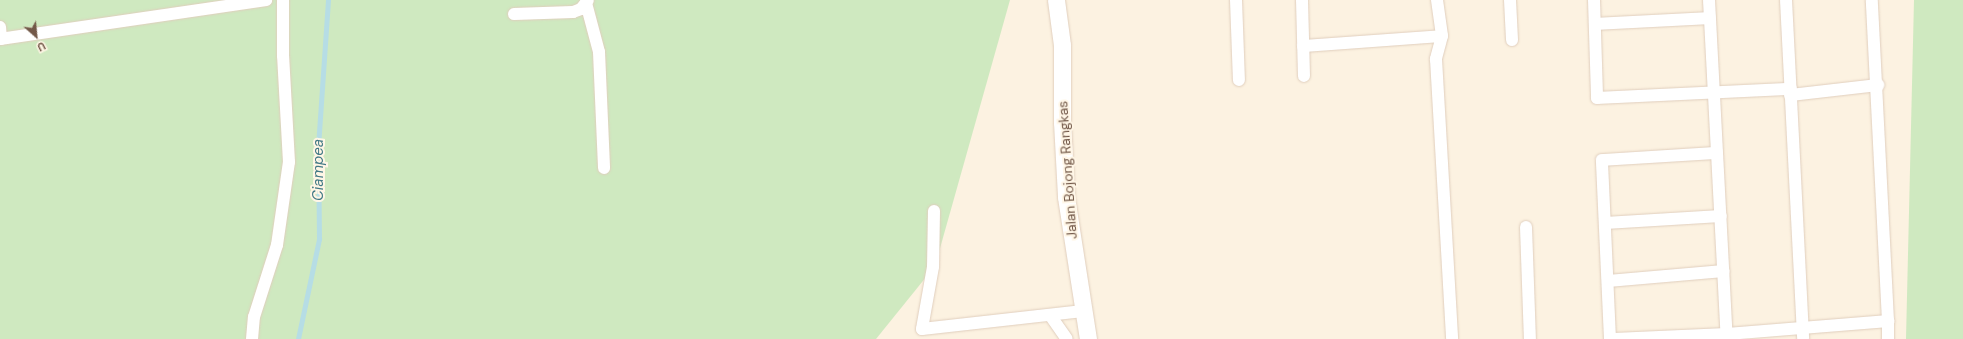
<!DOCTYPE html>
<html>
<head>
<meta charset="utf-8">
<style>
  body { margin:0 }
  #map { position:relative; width:1963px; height:339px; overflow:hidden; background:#fcf2e1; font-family:"DM Sans",sans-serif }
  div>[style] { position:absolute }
  .green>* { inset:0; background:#cfe9c0 }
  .stream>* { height:4.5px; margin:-2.25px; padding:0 2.25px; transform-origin:2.25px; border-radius:2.25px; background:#b6dde5 }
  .roads { filter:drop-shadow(0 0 1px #e0cebd) drop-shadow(0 0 1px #e0cebd) }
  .street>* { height:12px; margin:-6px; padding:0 6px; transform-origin:6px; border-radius:6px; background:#fff }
  .secondary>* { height:17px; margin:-8.5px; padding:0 8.5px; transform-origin:8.5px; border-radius:8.5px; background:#fff }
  span { translate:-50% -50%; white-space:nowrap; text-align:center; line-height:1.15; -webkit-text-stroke:4px #fff6e6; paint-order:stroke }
  .street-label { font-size:14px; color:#725848 }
  .water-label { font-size:15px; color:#427986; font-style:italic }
  .north { position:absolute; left:16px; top:16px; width:40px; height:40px; -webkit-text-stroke:3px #fff6e6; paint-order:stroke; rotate:153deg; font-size:11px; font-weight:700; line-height:16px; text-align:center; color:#725848 }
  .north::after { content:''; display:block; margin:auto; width:14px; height:18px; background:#725848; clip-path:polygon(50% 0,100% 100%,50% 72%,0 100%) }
</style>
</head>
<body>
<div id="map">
  <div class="green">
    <i style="clip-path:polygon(0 0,1010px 0,935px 266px,876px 339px,0 339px)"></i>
    <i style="clip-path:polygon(1914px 0,1963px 0,1963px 339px,1906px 339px)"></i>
  </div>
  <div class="stream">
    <i style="left:298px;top:339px;width:102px;rotate:-78.1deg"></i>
    <i style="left:319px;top:239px;width:92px;rotate:-90.6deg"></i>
    <i style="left:318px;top:147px;width:147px;rotate:-86.1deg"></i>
  </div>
  <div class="roads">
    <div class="street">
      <i style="left:1236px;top:0;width:80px;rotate:87.9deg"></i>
      <i style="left:1302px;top:0;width:76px;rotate:88.5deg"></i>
      <i style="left:1437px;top:0;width:36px;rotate:82deg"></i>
      <i style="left:1442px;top:36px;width:24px;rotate:105deg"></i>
      <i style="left:1436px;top:59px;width:280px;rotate:86.7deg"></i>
      <i style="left:1510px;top:0;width:40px;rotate:87.1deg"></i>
      <i style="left:1594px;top:0;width:98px;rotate:88.2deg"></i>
      <i style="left:1597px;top:98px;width:194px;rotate:-2.7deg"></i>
      <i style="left:1709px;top:0;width:339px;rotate:87deg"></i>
      <i style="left:1786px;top:0;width:339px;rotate:87.1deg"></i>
      <i style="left:586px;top:3px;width:51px;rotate:75.1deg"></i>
      <i style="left:599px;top:52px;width:116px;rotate:87.5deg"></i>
      <i style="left:514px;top:14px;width:59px;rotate:-1.9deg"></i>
      <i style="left:573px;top:12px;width:9px;rotate:-21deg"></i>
      <i style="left:581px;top:9px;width:11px;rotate:-52deg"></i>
      <i style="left:1595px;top:24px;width:115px;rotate:-3deg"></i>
      <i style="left:0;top:27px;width:12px;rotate:85deg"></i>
      <i style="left:0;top:39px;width:269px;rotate:-8.3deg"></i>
      <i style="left:1303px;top:46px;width:139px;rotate:-4.1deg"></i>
      <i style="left:1790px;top:95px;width:89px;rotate:-6.5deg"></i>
      <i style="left:934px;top:211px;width:56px;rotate:91deg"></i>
      <i style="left:933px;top:267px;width:63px;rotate:100.1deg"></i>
      <i style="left:922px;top:329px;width:162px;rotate:-6.4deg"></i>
      <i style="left:1605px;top:223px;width:116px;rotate:-3.5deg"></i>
      <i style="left:1526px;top:227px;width:112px;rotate:88deg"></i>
      <i style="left:1608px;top:281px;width:116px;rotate:-4.9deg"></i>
      <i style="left:1050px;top:315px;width:29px;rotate:55deg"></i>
      <i style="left:1888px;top:321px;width:18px;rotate:90deg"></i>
      <i style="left:252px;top:339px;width:22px;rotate:-85deg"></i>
      <i style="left:254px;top:317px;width:76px;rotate:-72.3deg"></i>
      <i style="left:277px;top:245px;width:84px;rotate:-81.8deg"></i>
      <i style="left:289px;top:162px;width:106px;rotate:-93.2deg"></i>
      <i style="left:283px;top:56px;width:56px;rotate:-90deg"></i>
      <i style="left:1610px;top:339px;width:179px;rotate:-92.6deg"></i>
      <i style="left:1602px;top:160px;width:115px;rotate:-3.5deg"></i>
      <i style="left:1614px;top:339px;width:113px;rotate:-2.5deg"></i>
      <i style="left:1727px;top:334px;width:162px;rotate:-4.6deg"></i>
      <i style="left:1888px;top:321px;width:321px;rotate:-92.9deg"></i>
    </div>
    <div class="secondary">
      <i style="left:1056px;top:0;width:45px;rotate:82.4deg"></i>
      <i style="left:1062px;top:45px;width:77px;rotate:90deg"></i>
      <i style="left:1062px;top:122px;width:75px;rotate:86.9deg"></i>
      <i style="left:1066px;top:197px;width:144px;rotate:81.2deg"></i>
    </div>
  </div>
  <div class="street-label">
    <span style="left:1067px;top:170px;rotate:-94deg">Jalan Bojong Rangkas</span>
  </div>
  <div class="water-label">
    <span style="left:319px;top:170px;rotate:-90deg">Ciampea</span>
  </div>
  <div class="north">U</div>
</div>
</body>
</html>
